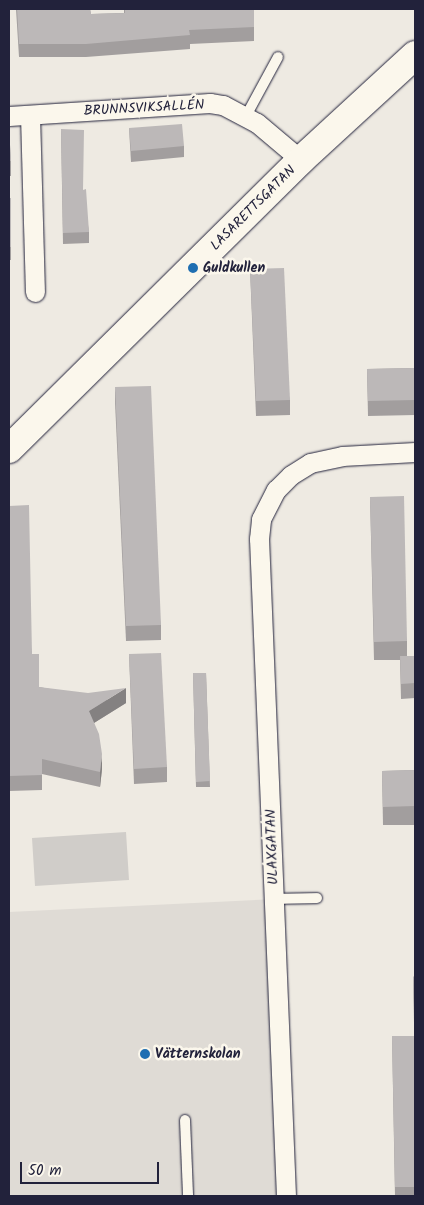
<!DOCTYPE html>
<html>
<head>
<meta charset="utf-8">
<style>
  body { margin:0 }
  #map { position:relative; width:424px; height:1205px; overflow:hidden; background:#eeeae2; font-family:Kalam,sans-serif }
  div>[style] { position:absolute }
  .built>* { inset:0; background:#dfdbd5 }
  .green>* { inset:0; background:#d0cdc9 }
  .roads { filter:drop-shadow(0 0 1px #22223b) drop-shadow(0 0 1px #22223b) }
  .lane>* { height:10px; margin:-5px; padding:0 5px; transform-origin:5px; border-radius:5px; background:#fbf7ec }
  .street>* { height:19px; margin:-9.5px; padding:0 9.5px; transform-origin:9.5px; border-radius:9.5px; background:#fbf7ec }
  .secondary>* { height:28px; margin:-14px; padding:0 14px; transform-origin:14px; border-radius:14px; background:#fbf7ec }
  .wall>* { inset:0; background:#a29e9e }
  .shaded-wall>* { inset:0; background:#848181 }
  .building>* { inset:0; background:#bcb8b8 }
  .dots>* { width:14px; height:14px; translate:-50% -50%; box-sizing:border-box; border:2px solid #fbf7ec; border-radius:50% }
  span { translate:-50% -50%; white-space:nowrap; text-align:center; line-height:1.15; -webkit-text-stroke:5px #fbf7ec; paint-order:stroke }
  .street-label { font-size:14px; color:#22223b }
  .poi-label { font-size:14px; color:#22223b; font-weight:700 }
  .left { translate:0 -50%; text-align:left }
  .frame { position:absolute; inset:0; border:10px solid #22223b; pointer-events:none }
  .scale { position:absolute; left:20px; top:1162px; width:139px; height:22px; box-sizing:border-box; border:2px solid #22223b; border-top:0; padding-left:6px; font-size:15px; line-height:18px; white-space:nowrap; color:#22223b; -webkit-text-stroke:4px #fbf7ec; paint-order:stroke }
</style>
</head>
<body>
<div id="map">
  <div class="built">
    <i style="clip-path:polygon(276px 899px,288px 1196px,9px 1196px,9px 912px)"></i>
  </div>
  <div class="green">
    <i style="clip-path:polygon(126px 832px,129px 880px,35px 886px,32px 838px)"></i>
  </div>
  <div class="roads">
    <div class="lane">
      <i style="left:246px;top:116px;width:67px;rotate:-61.5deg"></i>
      <i style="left:274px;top:899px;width:43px;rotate:-1.3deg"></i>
      <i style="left:185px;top:1120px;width:76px;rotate:87.7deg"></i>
    </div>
    <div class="street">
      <i style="left:30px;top:115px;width:177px;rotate:88.4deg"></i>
      <i style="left:9px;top:116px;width:201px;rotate:-3.7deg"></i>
      <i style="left:210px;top:103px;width:13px;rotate:9deg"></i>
      <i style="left:223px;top:105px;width:38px;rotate:28deg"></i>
      <i style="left:257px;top:123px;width:57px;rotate:40.1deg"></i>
      <i style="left:286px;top:1196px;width:658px;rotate:-92.35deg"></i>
      <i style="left:259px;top:539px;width:20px;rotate:-84deg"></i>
      <i style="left:261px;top:519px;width:33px;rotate:-63deg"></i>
      <i style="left:276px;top:490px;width:21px;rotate:-45deg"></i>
      <i style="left:291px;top:475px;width:22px;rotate:-32deg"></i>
      <i style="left:310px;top:463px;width:33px;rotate:-12deg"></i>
      <i style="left:342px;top:456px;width:73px;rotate:-3.1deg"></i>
    </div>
    <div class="secondary">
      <i style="left:9px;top:449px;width:411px;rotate:-44.7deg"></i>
      <i style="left:301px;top:160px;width:155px;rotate:-42.6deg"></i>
    </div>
  </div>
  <div class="wall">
    <i style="clip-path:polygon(16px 9px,90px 9px,91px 14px,124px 13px,124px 9px,254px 9px,254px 41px,190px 44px,190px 49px,86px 57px,19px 57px)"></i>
    <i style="clip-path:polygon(9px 128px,11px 161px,11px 176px,9px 176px)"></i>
    <i style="clip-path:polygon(129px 128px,184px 146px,184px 157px,131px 162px)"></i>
    <i style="clip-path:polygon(61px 129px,83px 190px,89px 232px,89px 243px,63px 244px)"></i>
    <i style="clip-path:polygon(9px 198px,11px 198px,11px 260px,9px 260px)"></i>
    <i style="clip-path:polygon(250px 269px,290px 400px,290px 415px,256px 416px)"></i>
    <i style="clip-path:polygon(415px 368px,415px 415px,368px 416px,367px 369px)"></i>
    <i style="clip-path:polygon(115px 387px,161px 625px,161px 640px,126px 641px,115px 402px)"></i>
    <i style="clip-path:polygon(370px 497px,407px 641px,407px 656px,415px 656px,415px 698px,401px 699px,400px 660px,374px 660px)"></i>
    <i style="clip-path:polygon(9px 506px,32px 654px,39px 687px,126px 703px,94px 723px,102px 769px,100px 787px,42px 774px,42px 790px,9px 791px)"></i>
    <i style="clip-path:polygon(129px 654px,167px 767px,167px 782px,134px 784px)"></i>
    <i style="clip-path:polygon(193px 673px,206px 673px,210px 787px,196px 787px)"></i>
    <i style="clip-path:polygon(415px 770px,415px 825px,383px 825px,382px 771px)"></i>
    <i style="clip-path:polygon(415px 976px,415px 1022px,414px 1022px,413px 977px)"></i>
    <i style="clip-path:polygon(392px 1036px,415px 1036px,415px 1196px,395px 1196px)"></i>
  </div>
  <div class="shaded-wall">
    <i style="clip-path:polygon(126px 688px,126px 703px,89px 726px,89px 711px)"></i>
    <i style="clip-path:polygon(102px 754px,102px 769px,100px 787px,100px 772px)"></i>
  </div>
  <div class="building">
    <i style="clip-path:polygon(17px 9px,90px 9px,91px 14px,125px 13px,125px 9px,254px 9px,254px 27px,189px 30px,190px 35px,86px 44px,19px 44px)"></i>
    <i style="clip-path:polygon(182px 124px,184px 146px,131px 151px,129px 128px)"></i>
    <i style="clip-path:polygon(9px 128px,11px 161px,9px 161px)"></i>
    <i style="clip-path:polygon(61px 129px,84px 130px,83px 190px,86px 189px,89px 232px,63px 233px)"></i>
    <i style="clip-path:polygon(9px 198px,11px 198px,11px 247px,9px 247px)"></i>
    <i style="clip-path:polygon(284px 268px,290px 400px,256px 401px,250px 269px)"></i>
    <i style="clip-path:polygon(415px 368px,415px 400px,368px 401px,367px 369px)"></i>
    <i style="clip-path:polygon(151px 386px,161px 625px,126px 626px,115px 387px)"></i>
    <i style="clip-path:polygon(404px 496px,407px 641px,374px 642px,370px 497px)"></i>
    <i style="clip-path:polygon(29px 505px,32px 654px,39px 654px,39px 687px,88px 693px,126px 688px,89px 711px,99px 734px,102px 754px,100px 772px,42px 759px,42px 775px,9px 776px,9px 506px)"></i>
    <i style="clip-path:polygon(161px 653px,167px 767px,134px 769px,129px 654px)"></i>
    <i style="clip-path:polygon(400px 656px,415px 656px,415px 683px,401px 684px)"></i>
    <i style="clip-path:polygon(193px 673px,206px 673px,210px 781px,196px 782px)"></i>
    <i style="clip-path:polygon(415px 770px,415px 806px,383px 807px,382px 771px)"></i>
    <i style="clip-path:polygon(415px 976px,415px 1007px,414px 1007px,413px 977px)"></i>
    <i style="clip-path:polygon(392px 1036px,415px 1036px,415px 1187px,395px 1187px)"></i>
  </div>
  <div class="dots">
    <i style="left:193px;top:268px;background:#1f6fb2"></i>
    <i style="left:145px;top:1054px;background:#1f6fb2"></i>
  </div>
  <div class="street-label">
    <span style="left:144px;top:108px;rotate:-3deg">BRUNNSVIKSALLÉN</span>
    <span style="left:253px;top:208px;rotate:-45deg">LASARETTSGATAN</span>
    <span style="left:272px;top:847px;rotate:-92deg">ULAXGATAN</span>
  </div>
  <div class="poi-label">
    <span class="left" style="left:203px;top:268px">Guldkullen</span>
    <span class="left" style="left:155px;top:1054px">Vätternskolan</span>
  </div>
  <div class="frame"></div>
  <div class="scale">50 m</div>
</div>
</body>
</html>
